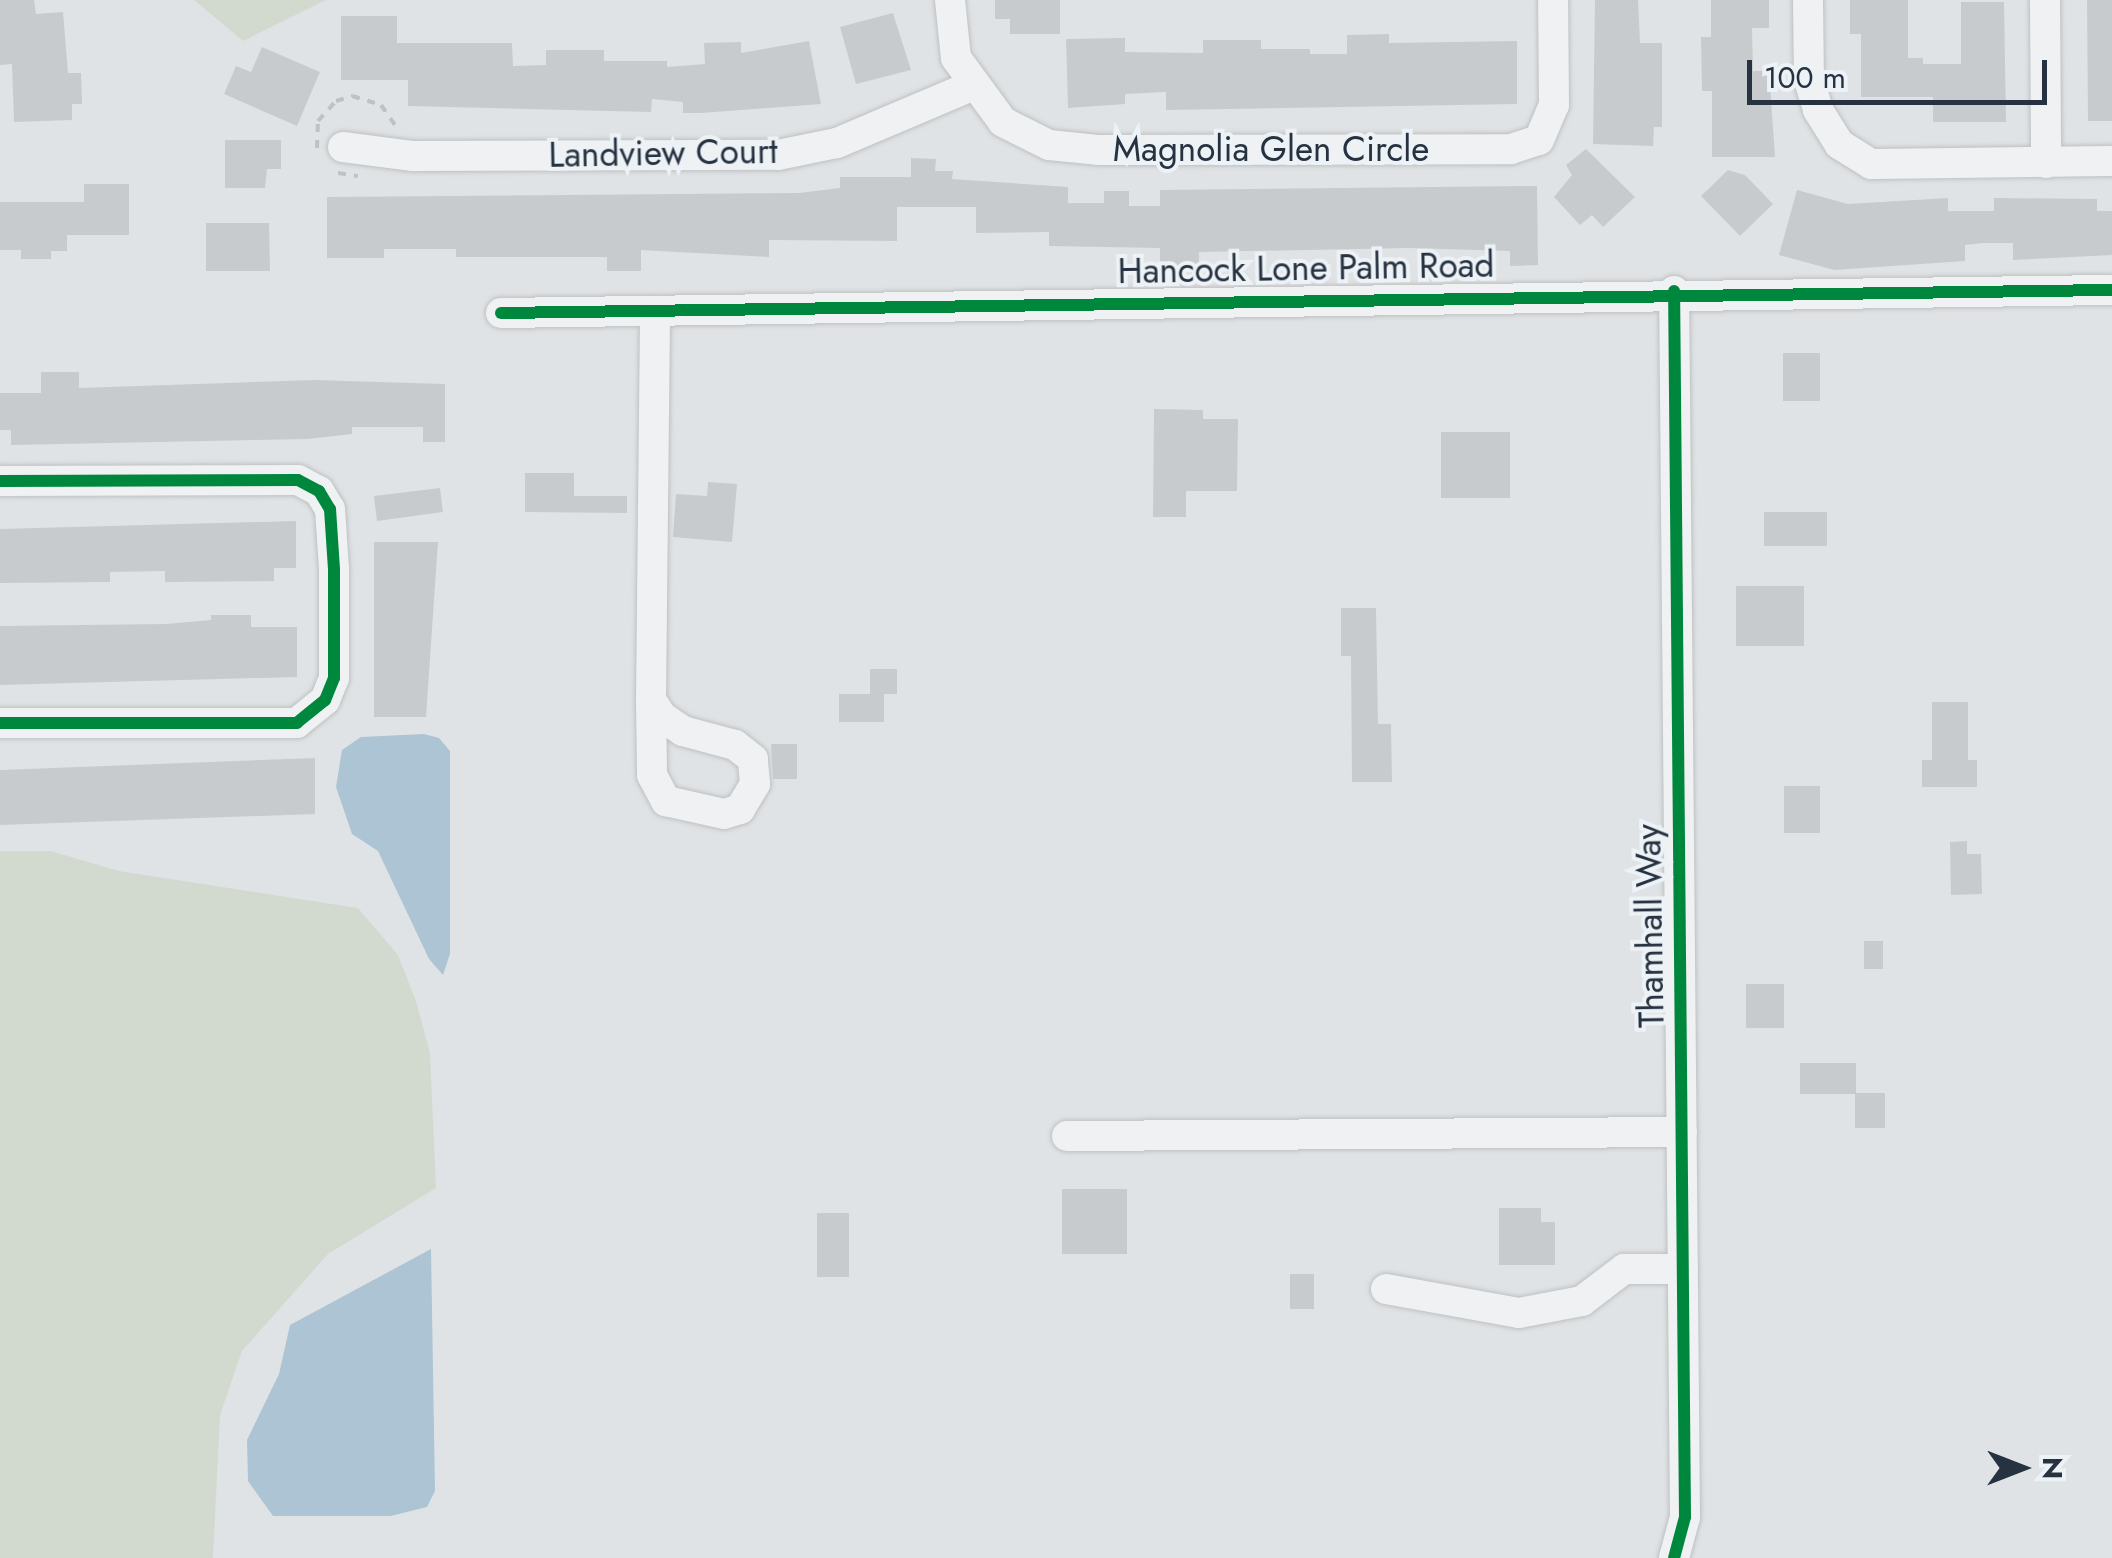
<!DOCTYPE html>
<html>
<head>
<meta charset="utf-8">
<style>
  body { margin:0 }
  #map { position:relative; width:2112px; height:1558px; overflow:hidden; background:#e0e3e5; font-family:Jost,sans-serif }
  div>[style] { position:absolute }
  .green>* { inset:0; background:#d2dad0 }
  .water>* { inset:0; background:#acc4d3 }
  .building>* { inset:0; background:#c8cbcd }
  .path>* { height:4px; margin-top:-2px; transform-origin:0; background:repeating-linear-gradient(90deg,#bfc2c5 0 8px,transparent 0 16px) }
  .roads { filter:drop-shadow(0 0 2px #bec1c3) drop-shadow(0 0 2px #bec1c3) }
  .minor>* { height:30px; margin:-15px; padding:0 15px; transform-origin:15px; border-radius:15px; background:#eff1f2 }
  .cycleway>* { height:12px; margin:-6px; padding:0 6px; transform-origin:6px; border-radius:6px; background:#00873e }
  span { translate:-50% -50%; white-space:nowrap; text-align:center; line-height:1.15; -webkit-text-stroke:8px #edf2f6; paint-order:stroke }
  .street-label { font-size:35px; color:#263240 }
  .north { position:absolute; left:1972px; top:1418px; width:100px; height:100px; -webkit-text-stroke:8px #edf2f6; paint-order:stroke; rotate:90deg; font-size:28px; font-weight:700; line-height:40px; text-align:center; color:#263240 }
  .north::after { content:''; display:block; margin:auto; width:35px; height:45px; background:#263240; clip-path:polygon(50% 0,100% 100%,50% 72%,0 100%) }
  .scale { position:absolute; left:1747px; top:60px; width:300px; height:45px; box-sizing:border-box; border:5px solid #263240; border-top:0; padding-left:12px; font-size:30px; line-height:35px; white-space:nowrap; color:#263240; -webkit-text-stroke:8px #edf2f6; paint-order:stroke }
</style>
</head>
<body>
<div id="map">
  <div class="green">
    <i style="clip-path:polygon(194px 0,326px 0,243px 41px)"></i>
    <i style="clip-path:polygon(0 851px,51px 851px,119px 871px,358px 908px,398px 955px,416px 1001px,430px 1053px,436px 1188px,328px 1254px,242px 1351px,220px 1415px,213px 1558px,0 1558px)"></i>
  </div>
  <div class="water">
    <i style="clip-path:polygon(424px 734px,439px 738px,450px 751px,450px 954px,443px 975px,429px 959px,378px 851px,352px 834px,336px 787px,342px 750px,361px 737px)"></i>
    <i style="clip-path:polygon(431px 1249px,435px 1491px,427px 1507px,391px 1516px,273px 1516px,248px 1481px,247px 1440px,279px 1374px,290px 1325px)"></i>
  </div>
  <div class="building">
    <i style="clip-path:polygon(0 0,34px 0,36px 14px,63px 12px,68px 73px,81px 73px,82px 104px,72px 104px,72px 120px,14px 122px,12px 64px,0 65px)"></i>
    <i style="clip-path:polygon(995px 0,1060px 0,1060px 34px,1010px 34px,1010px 19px,995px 19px)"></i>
    <i style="clip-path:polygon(1595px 0,1638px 0,1640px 43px,1662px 43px,1662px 127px,1654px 127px,1653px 146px,1593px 144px)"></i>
    <i style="clip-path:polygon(1711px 0,1769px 0,1769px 28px,1752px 28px,1753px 71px,1769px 71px,1775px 157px,1712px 157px,1712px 91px,1702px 91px,1701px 37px,1711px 37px)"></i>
    <i style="clip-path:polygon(1850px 0,1908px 0,1908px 58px,1923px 58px,1923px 64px,1961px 64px,1961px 2px,2004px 2px,2006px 122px,1933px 122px,1933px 97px,1861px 97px,1861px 34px,1850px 34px)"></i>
    <i style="clip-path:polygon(2087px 0,2112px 0,2112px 121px,2088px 121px)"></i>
    <i style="clip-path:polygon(893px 13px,911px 70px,856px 84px,840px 27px)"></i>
    <i style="clip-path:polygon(341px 16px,397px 16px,397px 43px,512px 43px,513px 66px,546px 65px,546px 50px,604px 50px,604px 61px,667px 61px,667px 67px,705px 64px,704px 43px,741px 42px,741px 53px,809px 41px,821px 104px,701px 113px,683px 113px,683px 102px,652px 99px,651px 112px,408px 106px,408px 80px,341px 80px)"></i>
    <i style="clip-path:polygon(1389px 34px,1389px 43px,1517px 41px,1517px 104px,1166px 110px,1166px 92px,1125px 94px,1125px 104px,1068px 108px,1066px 39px,1125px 38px,1125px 52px,1203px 53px,1203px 40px,1261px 40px,1261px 49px,1310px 49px,1310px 54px,1347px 54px,1347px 35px)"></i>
    <i style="clip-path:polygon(262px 47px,320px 72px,297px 126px,224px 94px,236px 66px,251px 72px)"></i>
    <i style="clip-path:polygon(225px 140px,281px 140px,281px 169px,267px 169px,265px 188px,225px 188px)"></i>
    <i style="clip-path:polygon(1586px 149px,1635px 197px,1603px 227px,1592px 215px,1580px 225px,1554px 197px,1572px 175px,1566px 165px)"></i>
    <i style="clip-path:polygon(911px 158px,936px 159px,935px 171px,953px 171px,952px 179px,1068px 187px,1068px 203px,1104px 203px,1104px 191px,1129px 191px,1129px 206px,1160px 206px,1160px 190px,1537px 186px,1538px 265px,1510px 266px,1510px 251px,1408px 248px,1199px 252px,1199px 270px,1160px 270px,1160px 248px,1049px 246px,1049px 232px,976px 233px,976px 207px,897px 207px,897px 241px,769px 240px,769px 257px,641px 250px,641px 271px,607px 271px,607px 257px,456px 257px,456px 249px,384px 249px,384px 258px,327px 258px,327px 197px,799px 193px,840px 188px,840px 177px,911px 177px)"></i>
    <i style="clip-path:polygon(1728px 170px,1745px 175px,1773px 204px,1740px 236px,1701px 196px)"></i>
    <i style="clip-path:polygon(84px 184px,129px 184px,129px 235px,67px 235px,67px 251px,51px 251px,51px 259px,21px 259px,21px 250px,0 250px,0 202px,84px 202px)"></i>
    <i style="clip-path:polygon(1797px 190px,1848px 204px,1948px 198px,1948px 211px,1994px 211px,1994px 198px,2097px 199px,2097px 211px,2112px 211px,2112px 255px,2013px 260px,2013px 243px,1983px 243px,1965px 245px,1965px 261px,1834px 270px,1779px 255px)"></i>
    <i style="clip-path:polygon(206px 223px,269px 223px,270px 271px,206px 271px)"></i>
    <i style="clip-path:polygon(1783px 353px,1820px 353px,1820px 401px,1783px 401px)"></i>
    <i style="clip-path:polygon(41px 372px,79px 372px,79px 388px,314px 380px,445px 384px,445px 442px,423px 442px,423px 427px,352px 427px,352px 434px,308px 439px,11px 445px,11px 430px,0 430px,0 393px,41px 393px)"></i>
    <i style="clip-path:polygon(1154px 409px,1203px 410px,1203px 419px,1238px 419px,1237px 491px,1186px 491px,1186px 517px,1153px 517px)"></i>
    <i style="clip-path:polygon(1441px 432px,1510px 432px,1510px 498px,1441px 498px)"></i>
    <i style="clip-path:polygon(525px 473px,574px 473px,574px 496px,627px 496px,627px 513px,525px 512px)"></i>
    <i style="clip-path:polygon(708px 482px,737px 484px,732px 542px,673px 537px,676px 494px,707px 496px)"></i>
    <i style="clip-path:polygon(440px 488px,443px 512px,377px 521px,374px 496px)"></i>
    <i style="clip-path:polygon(1764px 512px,1827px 512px,1827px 546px,1764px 546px)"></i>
    <i style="clip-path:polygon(296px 521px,296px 568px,274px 568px,274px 581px,165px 582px,165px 571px,110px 572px,110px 582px,0 583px,0 529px)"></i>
    <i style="clip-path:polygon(374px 542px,438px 542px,426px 717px,374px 717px)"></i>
    <i style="clip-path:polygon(1736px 586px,1804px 586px,1804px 646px,1736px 646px)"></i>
    <i style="clip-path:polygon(1341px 608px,1376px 608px,1378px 724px,1391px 724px,1392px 782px,1352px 782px,1351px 656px,1341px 656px)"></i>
    <i style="clip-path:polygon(211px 615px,251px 615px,251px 627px,297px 627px,297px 677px,0 685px,0 626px,166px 624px,211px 620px)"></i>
    <i style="clip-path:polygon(870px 669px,897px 669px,897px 694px,884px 694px,884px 722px,839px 722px,839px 694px,870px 694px)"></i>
    <i style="clip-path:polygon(1932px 702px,1968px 702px,1968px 760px,1977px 760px,1977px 787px,1922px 787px,1922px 760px,1932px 760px)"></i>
    <i style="clip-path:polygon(771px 744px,797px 744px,797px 779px,773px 779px)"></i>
    <i style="clip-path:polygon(315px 758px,315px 814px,0 825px,0 770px)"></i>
    <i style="clip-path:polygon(1784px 786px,1820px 786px,1820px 833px,1784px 833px)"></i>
    <i style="clip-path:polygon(1967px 841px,1967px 854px,1981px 854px,1982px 894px,1951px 895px,1950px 842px)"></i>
    <i style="clip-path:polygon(1864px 941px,1883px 941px,1883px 969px,1864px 969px)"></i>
    <i style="clip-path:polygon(1746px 984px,1784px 984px,1784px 1028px,1746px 1028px)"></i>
    <i style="clip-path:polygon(1800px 1063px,1856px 1063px,1856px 1093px,1885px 1093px,1885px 1128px,1855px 1128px,1855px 1094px,1800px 1094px)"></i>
    <i style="clip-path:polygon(1062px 1189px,1127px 1189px,1127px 1254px,1062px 1254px)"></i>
    <i style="clip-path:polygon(1499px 1208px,1541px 1208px,1541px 1222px,1555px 1222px,1555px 1265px,1499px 1265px)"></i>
    <i style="clip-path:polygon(817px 1213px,849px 1213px,849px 1277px,817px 1277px)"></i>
    <i style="clip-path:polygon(1290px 1274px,1314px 1274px,1314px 1309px,1290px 1309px)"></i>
  </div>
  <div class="path">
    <i style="left:317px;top:148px;width:27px;rotate:-88deg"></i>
    <i style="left:318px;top:121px;width:27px;rotate:-48deg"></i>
    <i style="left:336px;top:101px;width:17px;rotate:-17deg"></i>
    <i style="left:352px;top:96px;width:30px;rotate:17deg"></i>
    <i style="left:381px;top:105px;width:28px;rotate:55deg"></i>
    <i style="left:338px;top:173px;width:20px;rotate:9deg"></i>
  </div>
  <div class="roads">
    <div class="minor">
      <i style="left:950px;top:0;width:58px;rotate:84.1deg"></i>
      <i style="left:956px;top:58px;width:79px;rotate:53.7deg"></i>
      <i style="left:1003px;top:122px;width:51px;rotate:26.6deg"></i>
      <i style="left:1049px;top:145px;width:49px;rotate:5.8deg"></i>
      <i style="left:1098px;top:150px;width:413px;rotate:-0.1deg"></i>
      <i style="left:1511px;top:149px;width:29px;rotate:-18deg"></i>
      <i style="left:1539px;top:140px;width:38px;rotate:-67deg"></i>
      <i style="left:1554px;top:105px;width:105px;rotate:-90.5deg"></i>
      <i style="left:1808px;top:0;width:80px;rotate:89.3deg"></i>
      <i style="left:1809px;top:80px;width:31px;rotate:73deg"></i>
      <i style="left:1818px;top:110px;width:40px;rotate:58deg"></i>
      <i style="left:1839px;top:144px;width:38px;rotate:32deg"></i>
      <i style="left:1871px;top:164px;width:241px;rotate:-0.7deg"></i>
      <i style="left:2045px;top:0;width:163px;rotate:89.6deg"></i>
      <i style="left:343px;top:147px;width:71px;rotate:7.3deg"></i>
      <i style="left:413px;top:156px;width:365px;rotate:-0.2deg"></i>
      <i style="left:778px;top:155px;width:60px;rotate:-11.5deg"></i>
      <i style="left:837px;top:143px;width:146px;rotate:-23deg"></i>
      <i style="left:501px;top:313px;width:1611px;rotate:-0.82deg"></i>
      <i style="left:0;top:481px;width:298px;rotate:-0.2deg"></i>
      <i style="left:298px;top:480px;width:24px;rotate:28deg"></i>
      <i style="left:319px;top:491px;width:21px;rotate:59deg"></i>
      <i style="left:330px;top:509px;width:60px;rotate:86.2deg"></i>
      <i style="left:334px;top:569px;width:109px;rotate:90deg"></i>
      <i style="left:334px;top:678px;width:24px;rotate:112deg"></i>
      <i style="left:325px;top:700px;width:36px;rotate:141deg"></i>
      <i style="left:297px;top:723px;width:297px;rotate:180deg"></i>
      <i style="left:651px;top:700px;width:75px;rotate:89.2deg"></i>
      <i style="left:652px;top:775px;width:30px;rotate:62deg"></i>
      <i style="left:666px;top:801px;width:59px;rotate:12.6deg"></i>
      <i style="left:724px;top:814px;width:17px;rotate:-17deg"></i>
      <i style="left:740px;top:809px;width:29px;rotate:-59deg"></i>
      <i style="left:755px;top:784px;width:25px;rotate:-95deg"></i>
      <i style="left:753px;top:759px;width:23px;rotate:-142deg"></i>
      <i style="left:735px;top:745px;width:54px;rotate:-164.9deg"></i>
      <i style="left:683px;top:731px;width:25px;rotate:-146deg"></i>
      <i style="left:662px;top:717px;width:20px;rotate:-123deg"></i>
      <i style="left:651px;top:700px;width:389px;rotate:-89.4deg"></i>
      <i style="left:1067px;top:1136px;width:615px;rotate:-0.37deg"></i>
      <i style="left:1386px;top:1289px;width:135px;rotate:10.2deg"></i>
      <i style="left:1519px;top:1313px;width:64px;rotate:-10.8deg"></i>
      <i style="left:1582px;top:1301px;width:53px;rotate:-37.3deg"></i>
      <i style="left:1624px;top:1269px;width:59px"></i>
      <i style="left:1674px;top:1558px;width:42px;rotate:-75deg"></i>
      <i style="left:1685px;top:1517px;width:1226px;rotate:-90.51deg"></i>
    </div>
  </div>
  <div class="cycleway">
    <i style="left:501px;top:313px;width:1611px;rotate:-0.82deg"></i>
    <i style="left:0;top:481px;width:298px;rotate:-0.2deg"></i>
    <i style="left:298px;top:480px;width:24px;rotate:28deg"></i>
    <i style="left:319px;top:491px;width:21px;rotate:59deg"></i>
    <i style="left:330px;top:509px;width:60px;rotate:86.2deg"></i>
    <i style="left:334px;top:569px;width:109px;rotate:90deg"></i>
    <i style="left:334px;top:678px;width:24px;rotate:112deg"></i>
    <i style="left:325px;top:700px;width:36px;rotate:141deg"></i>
    <i style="left:297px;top:723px;width:297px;rotate:180deg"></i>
    <i style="left:1674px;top:1558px;width:42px;rotate:-75deg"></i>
    <i style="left:1685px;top:1517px;width:1226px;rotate:-90.51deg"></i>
  </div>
  <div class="street-label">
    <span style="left:1271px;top:149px">Magnolia Glen Circle</span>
    <span style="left:663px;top:153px;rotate:-1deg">Landview Court</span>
    <span style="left:1306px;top:268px;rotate:-1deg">Hancock Lone Palm Road</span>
    <span style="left:1650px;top:926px;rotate:-91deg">Thamhall Way</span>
  </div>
  <div class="north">N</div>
  <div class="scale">100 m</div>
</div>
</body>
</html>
